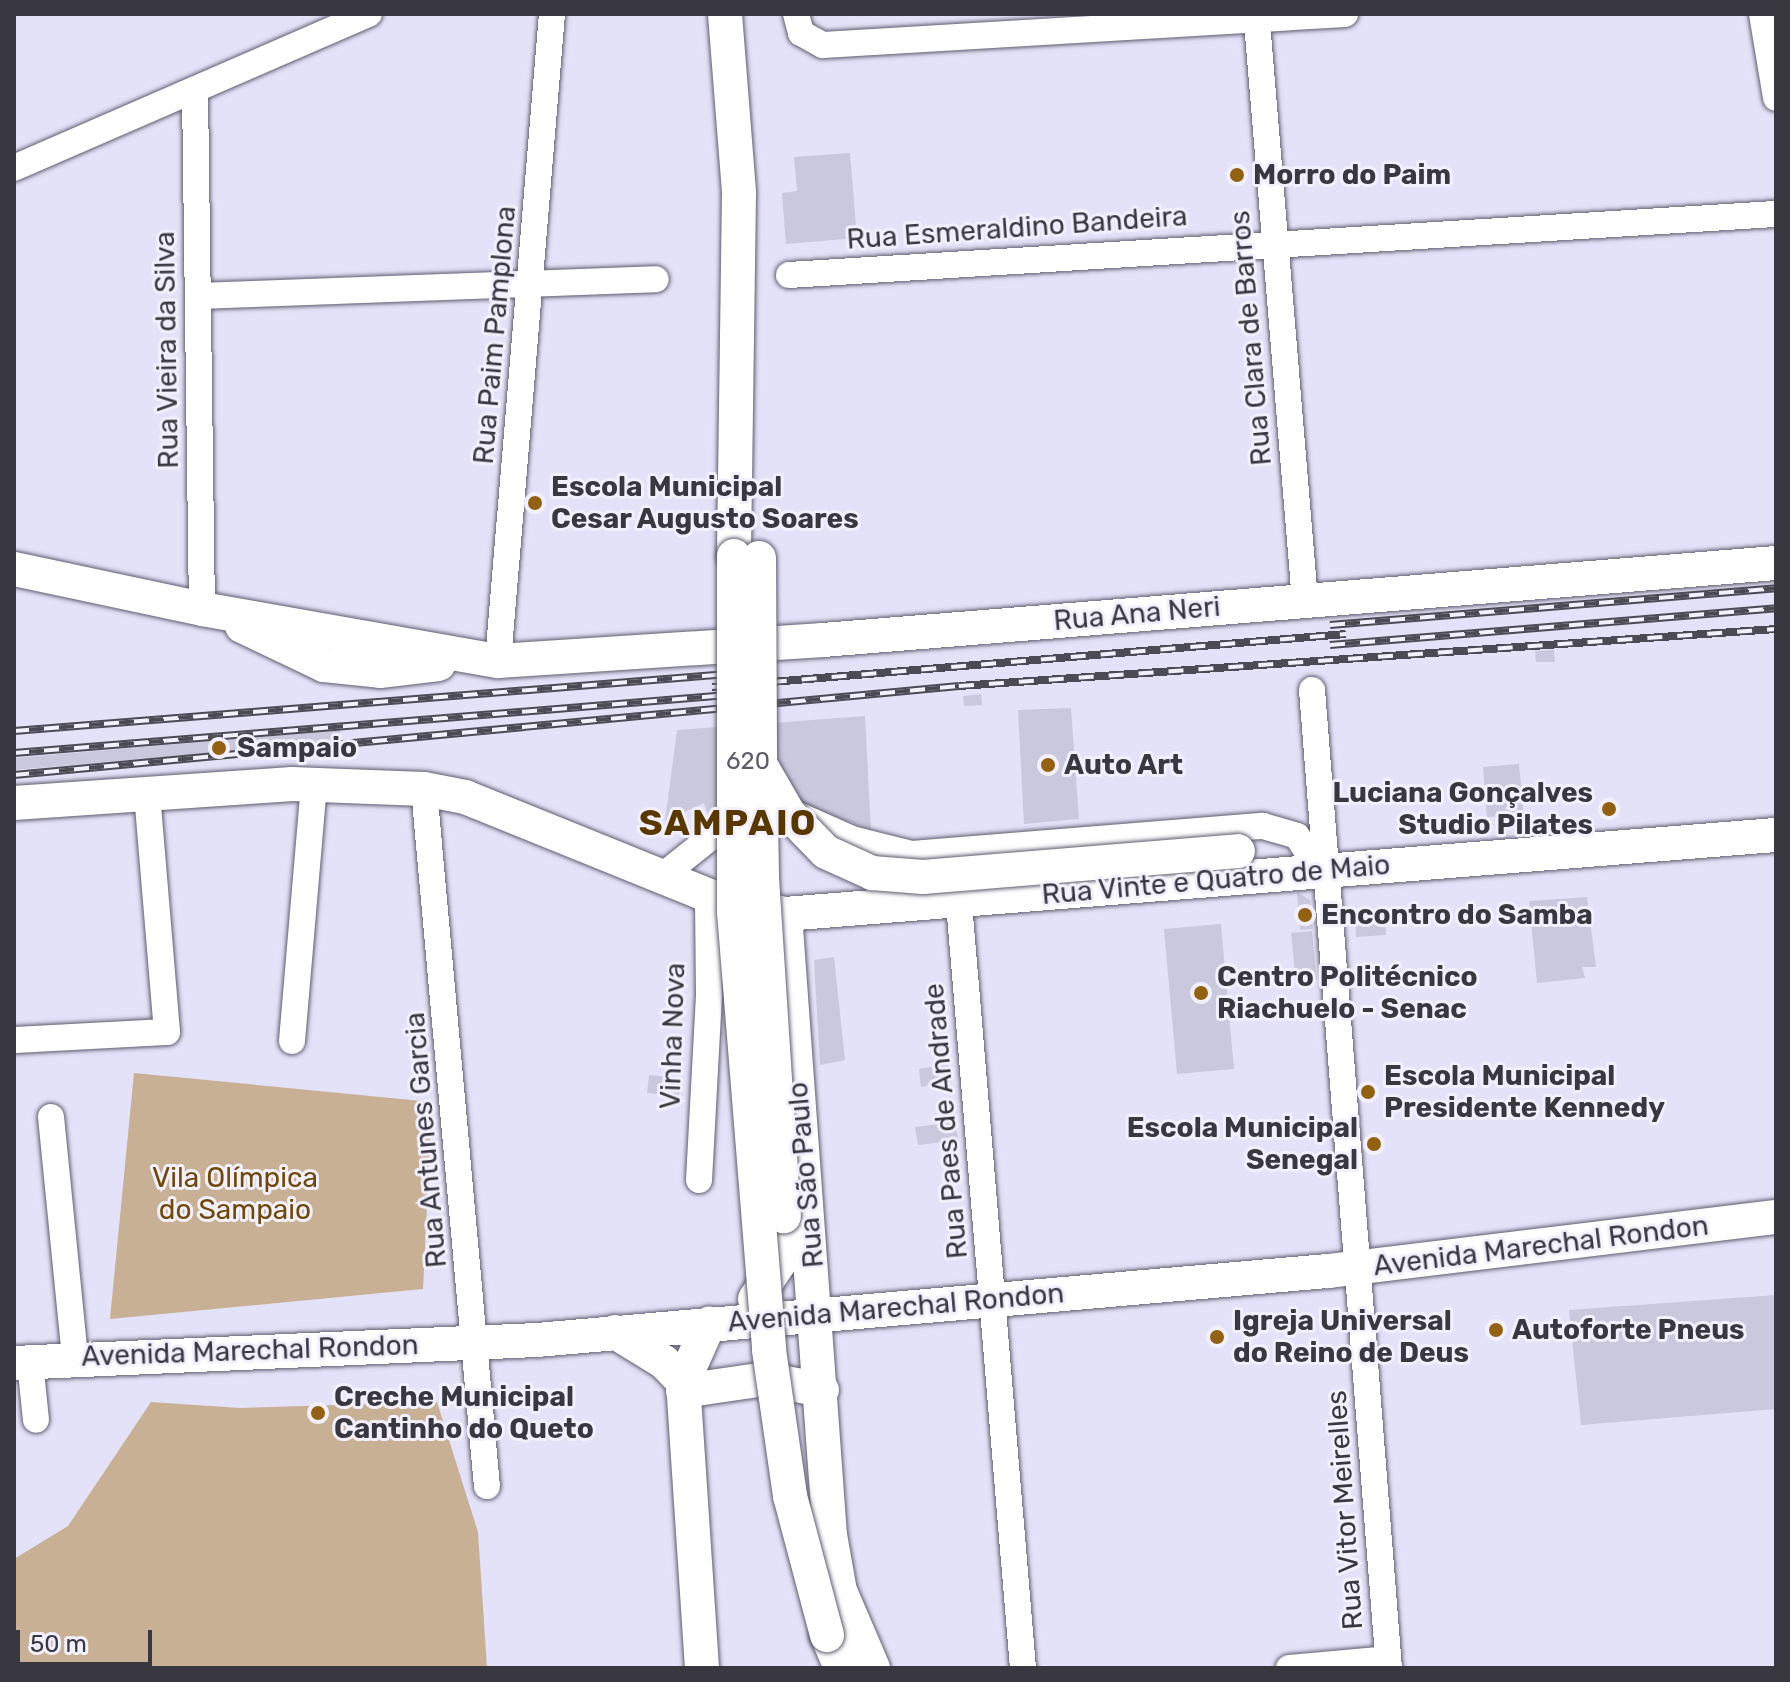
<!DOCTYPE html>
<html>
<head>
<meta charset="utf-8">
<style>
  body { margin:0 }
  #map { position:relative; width:1790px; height:1682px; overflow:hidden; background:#e4e2f8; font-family:Rubik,sans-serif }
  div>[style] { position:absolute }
  .green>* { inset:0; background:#c7b094 }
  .building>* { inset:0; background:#cac8dd }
  .roads { filter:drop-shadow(0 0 2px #5f5d6f) drop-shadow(0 0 2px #5f5d6f) }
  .minor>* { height:26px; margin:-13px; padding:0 13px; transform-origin:13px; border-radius:13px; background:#fff }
  .major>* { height:34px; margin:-17px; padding:0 17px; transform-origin:17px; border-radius:17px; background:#fff }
  .rail>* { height:8px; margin-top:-4px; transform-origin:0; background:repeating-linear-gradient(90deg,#f2f0fd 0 15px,#4c4b55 0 30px); box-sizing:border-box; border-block:2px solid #4c4b55 }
  .bridges { filter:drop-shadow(0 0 2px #5f5d6f) drop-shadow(0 0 2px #5f5d6f) }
  .major-bridge>* { height:34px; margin:-17px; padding:0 17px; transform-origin:17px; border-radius:17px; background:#fff }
  .dots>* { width:22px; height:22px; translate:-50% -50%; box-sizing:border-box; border:4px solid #f2f0fd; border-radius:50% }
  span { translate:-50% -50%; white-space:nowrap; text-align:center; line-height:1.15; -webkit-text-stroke:6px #f2f0fd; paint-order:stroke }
  .number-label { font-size:24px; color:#5d5c68 }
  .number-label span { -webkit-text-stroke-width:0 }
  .poi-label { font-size:28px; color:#393841; font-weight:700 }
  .left { translate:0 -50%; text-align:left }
  .right { translate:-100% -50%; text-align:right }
  .street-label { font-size:28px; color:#393841 }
  .park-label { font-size:28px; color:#704908 }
  .district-label { font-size:36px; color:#593800; font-weight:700; letter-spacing:2px }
  .frame { position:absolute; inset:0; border:16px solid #393841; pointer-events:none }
  .scale { position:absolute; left:16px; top:1630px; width:136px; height:36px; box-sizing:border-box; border:4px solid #393841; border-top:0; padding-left:10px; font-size:24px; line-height:28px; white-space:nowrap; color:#393841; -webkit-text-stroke:6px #f2f0fd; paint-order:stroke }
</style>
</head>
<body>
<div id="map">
  <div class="green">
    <i style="clip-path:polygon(134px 1073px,432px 1102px,423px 1289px,110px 1319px)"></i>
    <i style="clip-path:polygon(151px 1402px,240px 1408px,437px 1402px,478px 1532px,487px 1668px,14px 1668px,14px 1559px,68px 1526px)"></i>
  </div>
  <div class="building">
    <i style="clip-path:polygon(850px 153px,857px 238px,786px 244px,782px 193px,797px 191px,794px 157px)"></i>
    <i style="clip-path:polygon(1554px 650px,1555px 662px,1536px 662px,1535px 651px)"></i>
    <i style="clip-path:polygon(981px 694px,982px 705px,964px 706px,963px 696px)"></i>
    <i style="clip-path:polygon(1071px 708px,1079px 819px,1024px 824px,1018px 710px)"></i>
    <i style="clip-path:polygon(865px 716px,871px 830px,796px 802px,718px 806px,709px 818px,704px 803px,665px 821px,677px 730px)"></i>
    <i style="clip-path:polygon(340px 730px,340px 742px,14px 770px,14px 758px)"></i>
    <i style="clip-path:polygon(1519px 764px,1524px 815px,1487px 817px,1483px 767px)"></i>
    <i style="clip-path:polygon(1297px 892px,1310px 900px,1313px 929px,1300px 930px)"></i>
    <i style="clip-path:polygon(1587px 897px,1596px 967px,1582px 967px,1585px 978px,1537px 983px,1529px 901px)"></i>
    <i style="clip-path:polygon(1384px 908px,1386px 935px,1356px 937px,1355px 911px)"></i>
    <i style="clip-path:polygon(1221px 924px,1234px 1069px,1177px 1074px,1164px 929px)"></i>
    <i style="clip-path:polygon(1312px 931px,1317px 980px,1296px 982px,1291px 933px)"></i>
    <i style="clip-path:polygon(834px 957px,845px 1060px,820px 1065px,814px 960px)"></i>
    <i style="clip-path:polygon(948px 1064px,951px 1083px,921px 1087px,919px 1069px)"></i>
    <i style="clip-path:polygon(649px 1075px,681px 1078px,679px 1096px,647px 1093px)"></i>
    <i style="clip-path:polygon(955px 1122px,958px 1140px,918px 1145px,915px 1127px)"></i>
    <i style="clip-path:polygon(1776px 1295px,1776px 1409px,1581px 1425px,1569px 1310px)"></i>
  </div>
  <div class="roads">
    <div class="minor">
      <i style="left:796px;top:14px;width:20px;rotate:75deg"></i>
      <i style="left:801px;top:33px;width:25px;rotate:29deg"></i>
      <i style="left:823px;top:45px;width:523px;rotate:-3.4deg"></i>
      <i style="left:1762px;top:14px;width:85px;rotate:80.5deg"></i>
      <i style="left:1257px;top:22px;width:581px;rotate:85.26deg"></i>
      <i style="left:195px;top:90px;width:519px;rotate:89.23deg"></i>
      <i style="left:14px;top:168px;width:387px;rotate:-23.5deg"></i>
      <i style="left:789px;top:275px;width:989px;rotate:-3.54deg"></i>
      <i style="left:198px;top:296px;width:458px;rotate:-2.1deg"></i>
      <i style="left:498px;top:661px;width:649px;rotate:-85.23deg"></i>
      <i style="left:1312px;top:690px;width:981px;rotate:85.5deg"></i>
      <i style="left:424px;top:789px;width:700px;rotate:84.84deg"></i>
      <i style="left:791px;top:812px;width:67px;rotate:23.9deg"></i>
      <i style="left:852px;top:839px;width:62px;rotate:14deg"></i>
      <i style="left:912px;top:854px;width:352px;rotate:-4.6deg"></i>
      <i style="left:1263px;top:826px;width:35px;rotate:16deg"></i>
      <i style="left:1297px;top:836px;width:24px;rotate:57deg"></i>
      <i style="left:661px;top:877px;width:107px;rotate:-38.6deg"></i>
      <i style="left:959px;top:903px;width:768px;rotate:85.22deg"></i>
      <i style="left:14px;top:1040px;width:153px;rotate:-3deg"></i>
      <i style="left:167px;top:1032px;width:241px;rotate:-94.8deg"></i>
      <i style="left:292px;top:1041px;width:258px;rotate:-85.1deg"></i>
      <i style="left:51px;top:1117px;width:243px;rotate:84.3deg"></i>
      <i style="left:699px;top:1180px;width:186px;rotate:-86.9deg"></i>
      <i style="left:709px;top:994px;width:99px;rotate:-90.6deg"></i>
      <i style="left:30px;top:1362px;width:58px;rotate:84.1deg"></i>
      <i style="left:1289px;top:1668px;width:99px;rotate:-5.2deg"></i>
    </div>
    <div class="major">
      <i style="left:725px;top:14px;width:180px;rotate:85.5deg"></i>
      <i style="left:739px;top:193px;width:363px;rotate:90.8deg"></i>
      <i style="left:14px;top:569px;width:192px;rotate:12deg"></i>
      <i style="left:202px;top:609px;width:301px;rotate:10deg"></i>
      <i style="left:498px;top:661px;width:326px;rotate:-3.7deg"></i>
      <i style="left:823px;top:640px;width:956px;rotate:-4.62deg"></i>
      <i style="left:242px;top:626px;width:91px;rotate:25.4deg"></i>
      <i style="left:324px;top:665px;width:56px;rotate:6.1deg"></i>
      <i style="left:380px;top:671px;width:59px;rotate:-6.8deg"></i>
      <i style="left:14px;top:803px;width:279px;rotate:-3.9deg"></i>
      <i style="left:292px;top:784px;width:132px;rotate:2.2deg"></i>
      <i style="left:424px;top:789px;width:42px;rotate:11deg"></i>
      <i style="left:465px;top:797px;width:266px;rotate:22deg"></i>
      <i style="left:712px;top:897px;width:75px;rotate:13.1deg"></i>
      <i style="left:785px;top:914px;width:994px;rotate:-4.56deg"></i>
      <i style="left:785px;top:914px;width:623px;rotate:85.86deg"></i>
      <i style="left:830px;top:1535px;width:57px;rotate:79.9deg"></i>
      <i style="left:840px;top:1591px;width:84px;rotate:66.8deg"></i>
      <i style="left:755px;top:1299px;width:43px;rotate:-56.3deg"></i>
      <i style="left:779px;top:1263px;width:47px;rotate:-83.9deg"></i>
      <i style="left:615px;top:1332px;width:57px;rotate:31.5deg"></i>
      <i style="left:664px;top:1362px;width:28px;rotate:46deg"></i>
      <i style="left:14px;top:1363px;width:524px;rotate:-2.52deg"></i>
      <i style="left:537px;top:1340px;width:794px;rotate:-4.99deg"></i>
      <i style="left:1328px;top:1271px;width:451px;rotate:-6.9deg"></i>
      <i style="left:683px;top:1391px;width:83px;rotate:-8.3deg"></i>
      <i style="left:765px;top:1379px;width:58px;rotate:10.9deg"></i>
      <i style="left:827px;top:1635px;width:36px;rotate:67deg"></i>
      <i style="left:702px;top:1668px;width:287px;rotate:-93.8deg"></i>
      <i style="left:683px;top:1382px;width:64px;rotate:-65.9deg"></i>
    </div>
  </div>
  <div class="rail">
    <i style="left:1330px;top:625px;width:448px;rotate:-4.7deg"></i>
    <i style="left:1330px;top:645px;width:448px;rotate:-4.7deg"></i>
    <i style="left:712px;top:687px;width:636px;rotate:-4.78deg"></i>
    <i style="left:14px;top:731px;width:716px;rotate:-4.56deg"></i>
    <i style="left:14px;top:753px;width:716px;rotate:-4.64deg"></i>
    <i style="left:14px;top:775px;width:949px;rotate:-5.38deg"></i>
    <i style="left:959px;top:686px;width:819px;rotate:-3.99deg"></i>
  </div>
  <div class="bridges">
    <div class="major-bridge">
      <i style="left:734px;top:556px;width:356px;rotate:90deg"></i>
      <i style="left:734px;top:912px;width:439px;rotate:85.4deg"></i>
      <i style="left:769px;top:1350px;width:148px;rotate:81.8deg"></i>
      <i style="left:790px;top:1496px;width:144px;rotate:75.1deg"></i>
      <i style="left:759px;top:558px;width:206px;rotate:89.7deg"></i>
      <i style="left:760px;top:764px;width:58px;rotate:59.9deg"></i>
      <i style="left:789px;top:814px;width:53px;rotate:45.8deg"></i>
      <i style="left:826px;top:852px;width:51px;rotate:24.5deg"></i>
      <i style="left:872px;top:873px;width:51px;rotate:4.5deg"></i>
      <i style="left:923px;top:877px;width:316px;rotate:-4.7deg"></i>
      <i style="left:760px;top:769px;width:109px;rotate:88.9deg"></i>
      <i style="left:762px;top:878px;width:339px;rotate:86.3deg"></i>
    </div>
  </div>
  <div class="dots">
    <i style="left:1237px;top:175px;background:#936112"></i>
    <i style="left:535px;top:503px;background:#936112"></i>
    <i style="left:219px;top:748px;background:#936112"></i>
    <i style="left:1048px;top:765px;background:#936112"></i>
    <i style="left:1609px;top:809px;background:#936112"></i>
    <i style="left:1305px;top:915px;background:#936112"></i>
    <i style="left:1201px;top:993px;background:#936112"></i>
    <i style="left:1368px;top:1092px;background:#936112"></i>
    <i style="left:1374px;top:1144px;background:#936112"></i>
    <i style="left:1496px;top:1330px;background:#936112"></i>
    <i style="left:1217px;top:1337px;background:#936112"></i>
    <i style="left:318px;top:1413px;background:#936112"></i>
  </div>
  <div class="number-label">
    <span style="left:748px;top:762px">620</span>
  </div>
  <div class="poi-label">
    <span class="left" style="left:1253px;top:175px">Morro do Paim</span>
    <span class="left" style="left:551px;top:503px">Escola Municipal<br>Cesar Augusto Soares</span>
    <span class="left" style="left:237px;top:748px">Sampaio</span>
    <span class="left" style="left:1064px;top:765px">Auto Art</span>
    <span class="right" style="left:1593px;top:809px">Luciana Gonçalves<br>Studio Pilates</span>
    <span class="left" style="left:1321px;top:915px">Encontro do Samba</span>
    <span class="left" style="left:1217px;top:993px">Centro Politécnico<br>Riachuelo - Senac</span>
    <span class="left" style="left:1384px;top:1092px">Escola Municipal<br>Presidente Kennedy</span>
    <span class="right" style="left:1358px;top:1144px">Escola Municipal<br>Senegal</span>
    <span class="left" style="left:1233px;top:1337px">Igreja Universal<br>do Reino de Deus</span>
    <span class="left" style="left:1512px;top:1330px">Autoforte Pneus</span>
    <span class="left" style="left:334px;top:1413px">Creche Municipal<br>Cantinho do Queto</span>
  </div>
  <div class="street-label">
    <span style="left:1017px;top:228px;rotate:-4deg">Rua Esmeraldino Bandeira</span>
    <span style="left:495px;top:335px;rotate:-85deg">Rua Paim Pamplona</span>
    <span style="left:1251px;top:338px;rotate:-95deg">Rua Clara de Barros</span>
    <span style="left:167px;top:350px;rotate:-91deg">Rua Vieira da Silva</span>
    <span style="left:1137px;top:614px;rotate:-5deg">Rua Ana Neri</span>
    <span style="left:1216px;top:880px;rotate:-5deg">Rua Vinte e Quatro de Maio</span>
    <span style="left:673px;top:1036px;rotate:-88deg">Vinha Nova</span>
    <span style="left:946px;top:1121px;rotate:-95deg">Rua Paes de Andrade</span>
    <span style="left:426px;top:1140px;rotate:-95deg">Rua Antunes Garcia</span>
    <span style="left:806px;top:1175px;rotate:-95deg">Rua São Paulo</span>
    <span style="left:1541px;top:1246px;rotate:-7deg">Avenida Marechal Rondon</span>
    <span style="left:896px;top:1308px;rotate:-5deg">Avenida Marechal Rondon</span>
    <span style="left:250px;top:1351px;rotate:-2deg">Avenida Marechal Rondon</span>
    <span style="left:1345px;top:1510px;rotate:-94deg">Rua Vitor Meirelles</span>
  </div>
  <div class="park-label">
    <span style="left:235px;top:1194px">Vila Olímpica<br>do Sampaio</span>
  </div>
  <div class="district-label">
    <span style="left:728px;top:823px">SAMPAIO</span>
  </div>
  <div class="frame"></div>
  <div class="scale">50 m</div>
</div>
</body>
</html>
